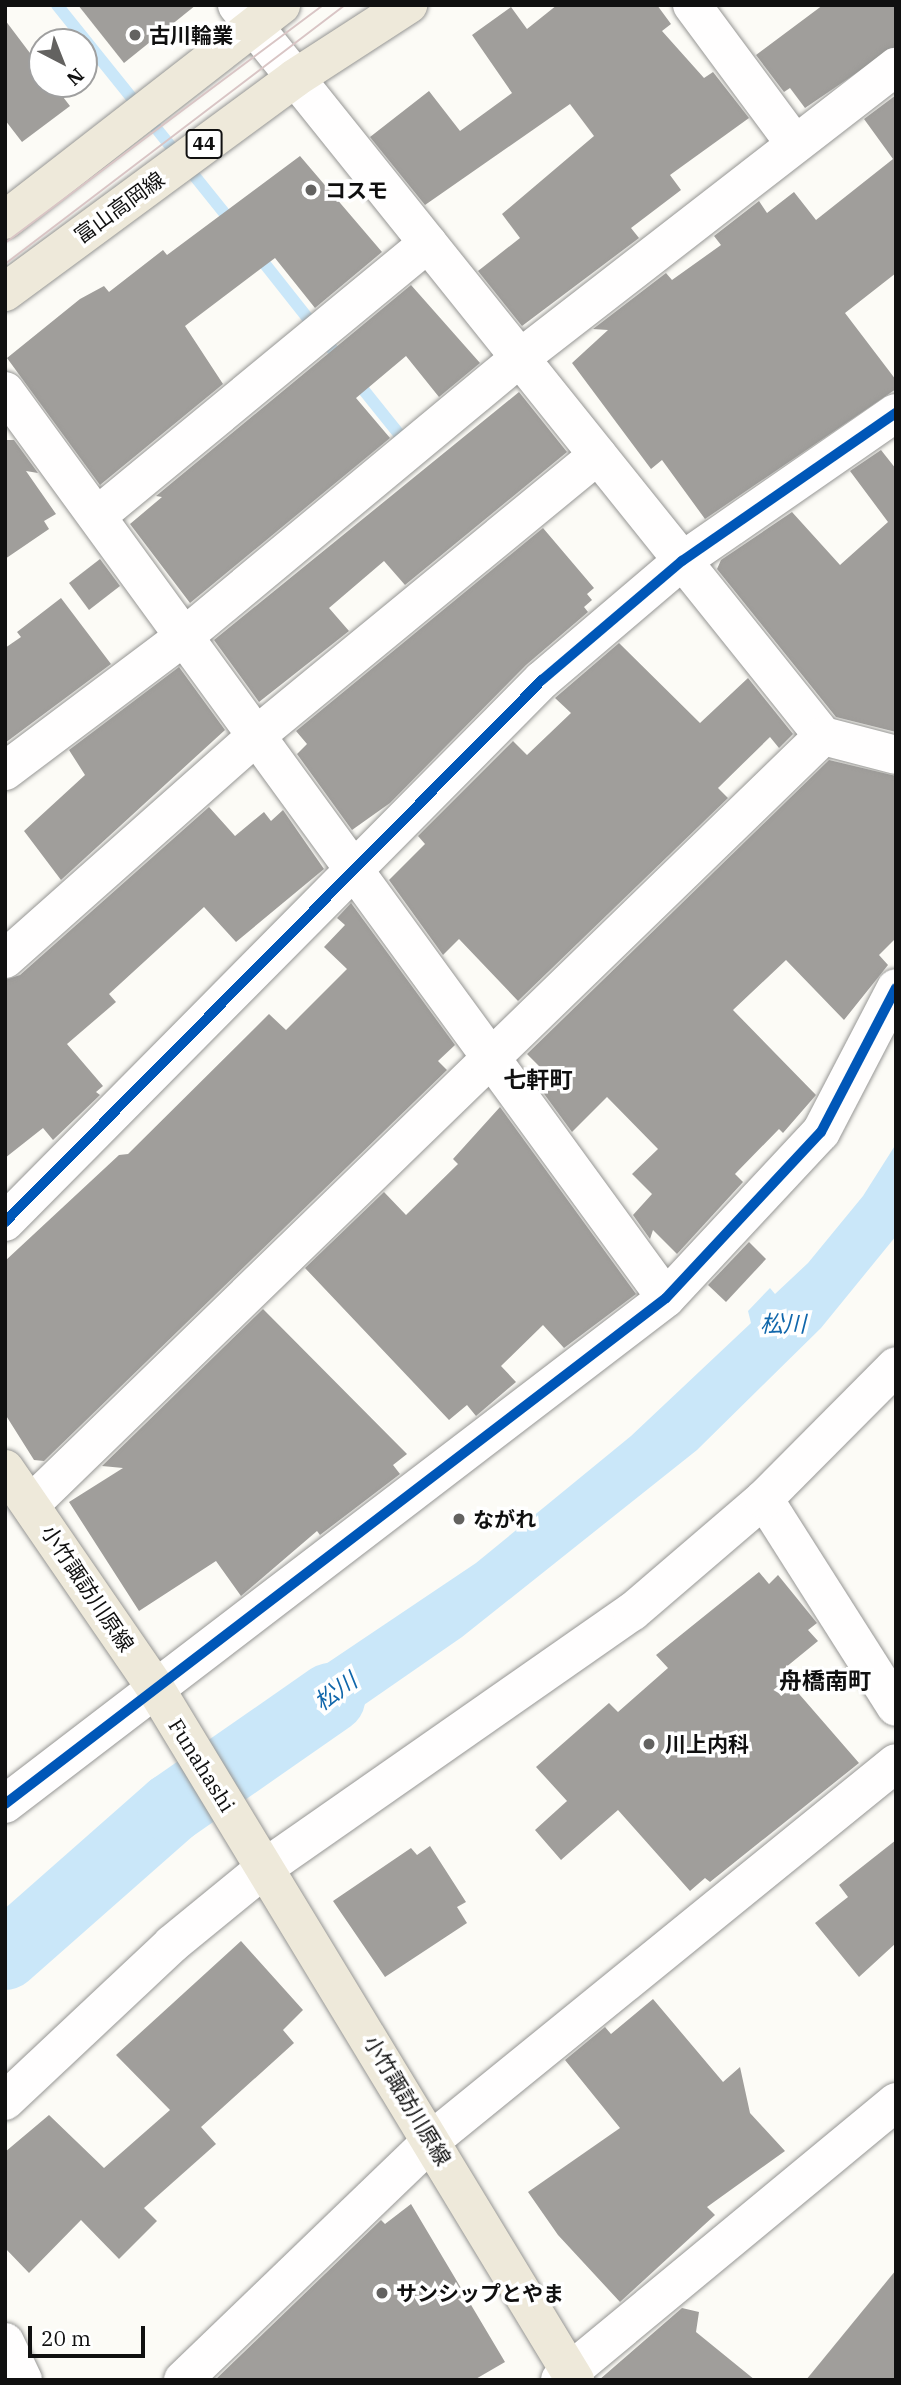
<!DOCTYPE html>
<html>
<head>
<meta charset="utf-8">
<style>
  body { margin:0 }
  #map { position:relative; width:901px; height:2385px; overflow:hidden; background:#fcfbf6; font-family:"IBM Plex Serif","Noto Sans JP",serif }
  div>[style] { position:absolute }
  .water>* { inset:0; background:#cae7f9 }
  .stream>* { height:12px; margin:-6px; padding:0 6px; transform-origin:6px; border-radius:6px; background:#cae7f9 }
  .river>* { height:70px; margin:-35px; padding:0 35px; transform-origin:35px; border-radius:35px; background:#cae7f9 }
  .building>* { inset:0; background:#a09e9b }
  .roads { filter:drop-shadow(0 0 2px #969694) drop-shadow(0 0 2px #969694) }
  .minor>* { height:38px; margin:-19px; padding:0 19px; transform-origin:19px; border-radius:19px; background:#fffefe }
  .major>* { height:38px; margin:-19px; padding:0 19px; transform-origin:19px; border-radius:19px; background:#eee9da }
  .tram>* { height:2px; margin:-1px; padding:0 1px; transform-origin:1px; border-radius:1px; background:#d9c5c5 }
  .cycleway>* { height:10px; margin:-5px; padding:0 5px; transform-origin:5px; border-radius:5px; background:#0057b8 }
  .dots>* { width:19px; height:19px; translate:-50% -50%; box-sizing:border-box; border:4px solid #fff; border-radius:50% }
  span { translate:-50% -50%; white-space:nowrap; text-align:center; line-height:1.15; -webkit-text-stroke:7px #fff; paint-order:stroke }
  .shield-label span { padding:2px 5px; background:#fff; border:2px solid; border-radius:5px; -webkit-text-stroke-width:0 }
  .shield-label { font-size:19px; color:#101010; font-weight:700 }
  .poi-label { font-size:21px; color:#101010; font-weight:700 }
  .left { translate:0 -50%; text-align:left }
  .street-label { font-size:21px; color:#101010 }
  .neighbourhood-label { font-size:23px; color:#101010; font-weight:700 }
  .water-label { font-size:23px; color:#1167ab; font-style:italic }
  .frame { position:absolute; inset:0; border:7px solid #101010; pointer-events:none }
  .north { position:absolute; left:28px; top:28px; width:70px; height:70px; box-sizing:border-box; background:#fff; border:2px solid #9f9f9f; border-radius:50%; rotate:138deg; font-size:19px; font-weight:700; line-height:28px; text-align:center; color:#101010 }
  .north::after { content:''; display:block; margin:auto; width:24px; height:32px; background:#636260; clip-path:polygon(50% 0,100% 100%,50% 72%,0 100%) }
  .scale { position:absolute; left:28px; top:2326px; width:117px; height:32px; box-sizing:border-box; border:4px solid #101010; border-top:0; padding-left:9px; font-size:21px; line-height:24px; white-space:nowrap; color:#101010; -webkit-text-stroke:5px #fff; paint-order:stroke }
</style>
</head>
<body>
<div id="map">
  <div class="water">
    <i style="clip-path:polygon(896px 1144px,896px 1236px,821px 1328px,697px 1450px,462px 1637px,270px 1770px,264px 1761px,258px 1764px,236px 1737px,271px 1712px,295px 1691px,293px 1686px,476px 1563px,631px 1436px,751px 1323px,748px 1311px,770px 1288px,775px 1294px,808px 1263px,863px 1196px)"></i>
    <i style="clip-path:polygon(161px 1789px,178px 1816px,172px 1821px,179px 1833px,5px 1991px,5px 1923px,58px 1871px)"></i>
  </div>
  <div class="stream">
    <i style="left:57px;top:5px;width:284px;rotate:51.2deg"></i>
    <i style="left:257px;top:254px;width:139px;rotate:51.7deg"></i>
    <i style="left:354px;top:378px;width:77px;rotate:51.3deg"></i>
  </div>
  <div class="river">
    <i style="left:5px;top:1955px;width:222px;rotate:-41.4deg"></i>
    <i style="left:172px;top:1808px;width:193px;rotate:-34.8deg"></i>
  </div>
  <div class="building">
    <i style="clip-path:polygon(78px 5px,196px 5px,124px 63px)"></i>
    <i style="clip-path:polygon(557px 5px,657px 5px,671px 24px,662px 31px,704px 78px,713px 72px,749px 118px,670px 175px,681px 190px,631px 228px,639px 238px,522px 326px,478px 271px,520px 238px,502px 214px,594px 136px,570px 104px,425px 205px,370px 137px,429px 91px,460px 131px,512px 93px,472px 35px,511px 7px,527px 29px)"></i>
    <i style="clip-path:polygon(823px 5px,896px 5px,896px 46px,805px 108px,790px 88px,784px 92px,756px 55px)"></i>
    <i style="clip-path:polygon(5px 20px,42px 69px,42px 84px,53px 84px,70px 106px,22px 142px,5px 120px)"></i>
    <i style="clip-path:polygon(896px 95px,896px 273px,845px 313px,896px 380px,896px 389px,705px 519px,662px 460px,651px 469px,572px 363px,608px 330px,593px 329px,666px 273px,672px 280px,721px 245px,714px 236px,759px 201px,767px 213px,794px 192px,816px 220px,893px 159px,864px 119px)"></i>
    <i style="clip-path:polygon(300px 156px,382px 252px,315px 308px,275px 258px,185px 326px,223px 384px,100px 485px,7px 358px,80px 299px,104px 286px,109px 292px,163px 250px,167px 255px)"></i>
    <i style="clip-path:polygon(411px 285px,480px 363px,439px 397px,406px 356px,356px 398px,390px 438px,190px 603px,130px 524px,162px 497px,156px 496px)"></i>
    <i style="clip-path:polygon(519px 392px,567px 452px,405px 585px,384px 561px,329px 608px,349px 631px,259px 702px,214px 640px)"></i>
    <i style="clip-path:polygon(5px 440px,14px 440px,38px 473px,26px 471px,56px 514px,44px 521px,49px 529px,5px 559px)"></i>
    <i style="clip-path:polygon(881px 450px,896px 469px,896px 732px,836px 717px,717px 569px,721px 560px,792px 512px,840px 565px,888px 522px,850px 471px)"></i>
    <i style="clip-path:polygon(543px 528px,594px 588px,587px 594px,592px 600px,584px 607px,588px 612px,526px 665px,390px 803px,352px 830px,297px 754px,307px 744px,296px 731px)"></i>
    <i style="clip-path:polygon(100px 559px,120px 586px,89px 610px,69px 583px)"></i>
    <i style="clip-path:polygon(61px 598px,111px 664px,5px 743px,5px 648px,21px 637px,17px 632px)"></i>
    <i style="clip-path:polygon(619px 643px,700px 723px,748px 678px,793px 734px,779px 748px,770px 737px,718px 788px,728px 798px,518px 1001px,459px 939px,443px 955px,389px 880px,425px 844px,418px 836px,513px 741px,527px 755px,571px 713px,555px 698px)"></i>
    <i style="clip-path:polygon(179px 667px,225px 730px,61px 880px,24px 831px,85px 775px,69px 750px)"></i>
    <i style="clip-path:polygon(829px 760px,896px 776px,896px 938px,879px 955px,888px 965px,844px 1020px,786px 960px,733px 1010px,816px 1095px,783px 1133px,779px 1129px,735px 1174px,743px 1182px,677px 1254px,653px 1230px,650px 1239px,633px 1215px,652px 1194px,632px 1174px,658px 1149px,607px 1097px,572px 1132px,531px 1076px,540px 1067px,527px 1054px)"></i>
    <i style="clip-path:polygon(209px 807px,235px 836px,264px 812px,271px 821px,283px 810px,324px 869px,236px 942px,204px 907px,109px 994px,116px 1002px,67px 1044px,103px 1086px,96px 1092px,100px 1095px,53px 1140px,43px 1128px,5px 1158px,5px 980px,20px 975px)"></i>
    <i style="clip-path:polygon(351px 903px,455px 1045px,438px 1061px,447px 1070px,44px 1461px,34px 1460px,5px 1414px,5px 1261px,119px 1155px,128px 1154px,269px 1014px,286px 1030px,347px 969px,324px 947px,345px 925px,337px 918px)"></i>
    <i style="clip-path:polygon(500px 1107px,636px 1294px,564px 1348px,543px 1325px,501px 1366px,516px 1382px,476px 1416px,467px 1405px,449px 1420px,305px 1268px,384px 1192px,406px 1215px,458px 1164px,453px 1159px)"></i>
    <i style="clip-path:polygon(749px 1242px,766px 1259px,726px 1302px,708px 1285px)"></i>
    <i style="clip-path:polygon(263px 1309px,407px 1454px,393px 1465px,400px 1474px,320px 1535px,317px 1531px,241px 1596px,216px 1561px,139px 1611px,69px 1502px,123px 1468px,102px 1466px)"></i>
    <i style="clip-path:polygon(759px 1572px,769px 1584px,778px 1575px,817px 1623px,808px 1630px,818px 1641px,780px 1672px,859px 1763px,710px 1882px,705px 1878px,690px 1891px,618px 1810px,561px 1860px,535px 1830px,567px 1801px,536px 1767px,609px 1703px,618px 1712px,668px 1668px,656px 1655px)"></i>
    <i style="clip-path:polygon(896px 1840px,896px 1943px,859px 1977px,815px 1923px,848px 1897px,839px 1885px)"></i>
    <i style="clip-path:polygon(430px 1846px,466px 1902px,457px 1907px,467px 1923px,385px 1977px,333px 1901px,411px 1848px,417px 1855px)"></i>
    <i style="clip-path:polygon(241px 1941px,303px 2010px,283px 2030px,294px 2043px,201px 2127px,216px 2144px,144px 2208px,157px 2221px,119px 2259px,81px 2220px,29px 2273px,5px 2248px,5px 2152px,49px 2115px,104px 2168px,170px 2110px,116px 2055px)"></i>
    <i style="clip-path:polygon(653px 1999px,723px 2082px,740px 2067px,750px 2113px,785px 2151px,707px 2207px,715px 2215px,620px 2302px,558px 2235px,528px 2192px,620px 2128px,565px 2060px,605px 2027px,611px 2034px)"></i>
    <i style="clip-path:polygon(411px 2204px,505px 2362px,474px 2380px,215px 2380px,381px 2220px,385px 2224px)"></i>
    <i style="clip-path:polygon(896px 2270px,896px 2380px,806px 2380px)"></i>
    <i style="clip-path:polygon(682px 2308px,699px 2312px,696px 2332px,755px 2380px,599px 2380px)"></i>
  </div>
  <div class="roads">
    <div class="minor">
      <i style="left:237px;top:5px;width:937px;rotate:51.28deg"></i>
      <i style="left:823px;top:736px;width:75px;rotate:14.6deg"></i>
      <i style="left:692px;top:5px;width:173px;rotate:53.5deg"></i>
      <i style="left:5px;top:391px;width:1122px;rotate:53.92deg"></i>
      <i style="left:97px;top:516px;width:429px;rotate:-39.5deg"></i>
      <i style="left:5px;top:771px;width:226px;rotate:-36.9deg"></i>
      <i style="left:186px;top:635px;width:433px;rotate:-39.7deg"></i>
      <i style="left:519px;top:359px;width:477px;rotate:-37.8deg"></i>
      <i style="left:5px;top:959px;width:337px;rotate:-41.6deg"></i>
      <i style="left:257px;top:735px;width:441px;rotate:-39.4deg"></i>
      <i style="left:5px;top:1222px;width:763px;rotate:-45.27deg"></i>
      <i style="left:542px;top:680px;width:184px;rotate:-40.4deg"></i>
      <i style="left:682px;top:561px;width:260px;rotate:-34.7deg"></i>
      <i style="left:764px;top:1499px;width:246px;rotate:57.6deg"></i>
      <i style="left:31px;top:1504px;width:1103px;rotate:-44.12deg"></i>
      <i style="left:5px;top:1804px;width:832px;rotate:-37.43deg"></i>
      <i style="left:666px;top:1298px;width:227px;rotate:-47deg"></i>
      <i style="left:821px;top:1132px;width:162px;rotate:-62.5deg"></i>
      <i style="left:5px;top:2101px;width:229px;rotate:-43.2deg"></i>
      <i style="left:172px;top:1944px;width:122px;rotate:-39.3deg"></i>
      <i style="left:266px;top:1867px;width:446px;rotate:-34.9deg"></i>
      <i style="left:632px;top:1612px;width:174px;rotate:-40.6deg"></i>
      <i style="left:764px;top:1499px;width:187px;rotate:-45.2deg"></i>
      <i style="left:5px;top:2342px;width:42px;rotate:64.7deg"></i>
      <i style="left:183px;top:2380px;width:347px;rotate:-43.9deg"></i>
      <i style="left:433px;top:2139px;width:596px;rotate:-39.08deg"></i>
      <i style="left:560px;top:2380px;width:436px;rotate:-39.6deg"></i>
    </div>
    <div class="major">
      <i style="left:5px;top:220px;width:350px;rotate:-37.9deg"></i>
      <i style="left:5px;top:292px;width:360px;rotate:-36.4deg"></i>
      <i style="left:295px;top:78px;width:135px;rotate:-32.9deg"></i>
      <i style="left:5px;top:1469px;width:263px;rotate:55.5deg"></i>
      <i style="left:154px;top:1686px;width:812px;rotate:58.76deg"></i>
    </div>
  </div>
  <div class="tram">
    <i style="left:5px;top:243px;width:397px;rotate:-36.8deg"></i>
    <i style="left:5px;top:264px;width:427px;rotate:-37.3deg"></i>
  </div>
  <div class="cycleway">
    <i style="left:5px;top:1222px;width:763px;rotate:-45.27deg"></i>
    <i style="left:542px;top:680px;width:184px;rotate:-40.4deg"></i>
    <i style="left:682px;top:561px;width:260px;rotate:-34.7deg"></i>
    <i style="left:5px;top:1804px;width:832px;rotate:-37.43deg"></i>
    <i style="left:666px;top:1298px;width:227px;rotate:-47deg"></i>
    <i style="left:821px;top:1132px;width:162px;rotate:-62.5deg"></i>
  </div>
  <div class="dots">
    <i style="left:135px;top:35px;background:#636260"></i>
    <i style="left:311px;top:190px;background:#636260"></i>
    <i style="left:459px;top:1519px;background:#636260"></i>
    <i style="left:649px;top:1744px;background:#636260"></i>
    <i style="left:382px;top:2293px;background:#636260"></i>
  </div>
  <div class="shield-label">
    <span style="left:204px;top:144px">44</span>
  </div>
  <div class="poi-label">
    <span class="left" style="left:149px;top:35px">古川輪業</span>
    <span class="left" style="left:325px;top:190px">コスモ</span>
    <span class="left" style="left:473px;top:1519px">ながれ</span>
    <span class="left" style="left:665px;top:1744px">川上内科</span>
    <span class="left" style="left:396px;top:2293px">サンシップとやま</span>
  </div>
  <div class="street-label">
    <span style="left:119px;top:207px;rotate:-36deg">富山高岡線</span>
    <span style="left:88px;top:1588px;rotate:56deg">小竹諏訪川原線</span>
    <span style="left:202px;top:1765px;rotate:58deg">Funahashi</span>
    <span style="left:408px;top:2100px;rotate:59deg">小竹諏訪川原線</span>
  </div>
  <div class="neighbourhood-label">
    <span style="left:538px;top:1079px">七軒町</span>
    <span style="left:825px;top:1680px">舟橋南町</span>
  </div>
  <div class="water-label">
    <span style="left:783px;top:1323px">松川</span>
    <span style="left:335px;top:1691px;rotate:-36deg">松川</span>
  </div>
  <div class="frame"></div>
  <div class="north">N</div>
  <div class="scale">20 m</div>
</div>
</body>
</html>
